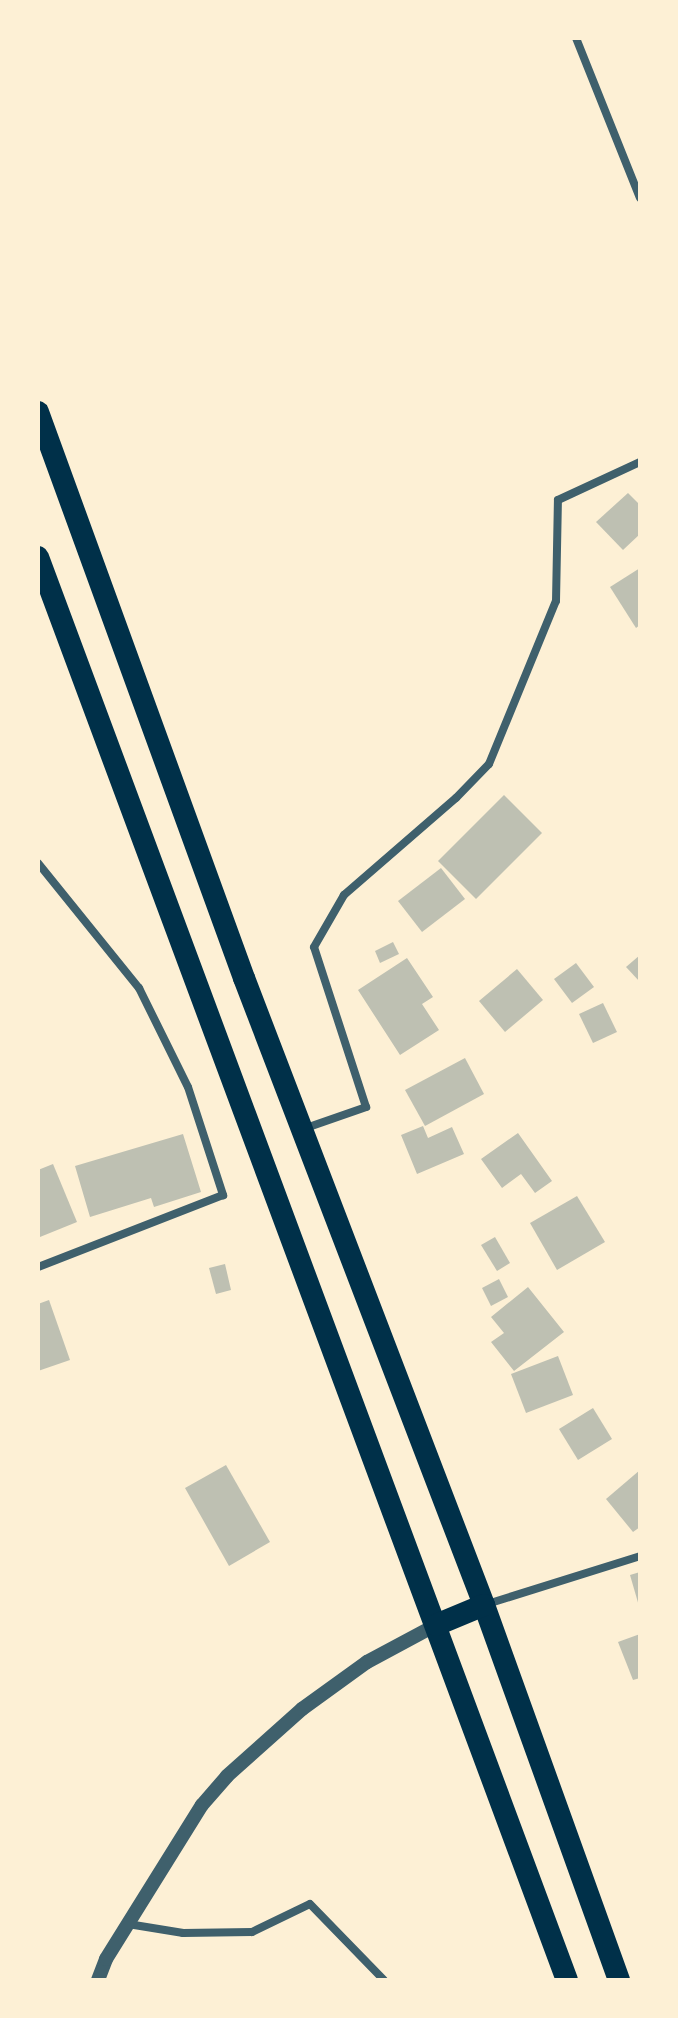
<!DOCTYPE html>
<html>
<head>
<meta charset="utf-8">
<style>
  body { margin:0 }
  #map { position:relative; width:678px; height:2018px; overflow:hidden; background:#fdf0d5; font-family:"PT Serif",serif }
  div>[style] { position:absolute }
  .building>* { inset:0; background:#bec0b2 }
  .minor>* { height:8px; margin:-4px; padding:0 4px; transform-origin:4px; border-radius:4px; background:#3f606c }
  .tertiary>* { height:14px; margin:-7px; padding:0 7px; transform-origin:7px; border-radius:7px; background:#3f606c }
  .trunk>* { height:22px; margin:-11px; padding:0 11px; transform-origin:11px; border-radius:11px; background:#003049 }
  span { translate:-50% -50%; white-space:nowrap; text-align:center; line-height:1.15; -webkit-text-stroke:6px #fdf0d5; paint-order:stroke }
  .frame { position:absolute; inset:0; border:40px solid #fdf0d5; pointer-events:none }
</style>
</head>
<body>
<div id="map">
  <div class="building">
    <i style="clip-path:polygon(628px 493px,640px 505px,640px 534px,623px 550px,596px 522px)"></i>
    <i style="clip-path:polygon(640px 568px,640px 625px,636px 628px,610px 587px)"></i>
    <i style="clip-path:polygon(504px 795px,542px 833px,476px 899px,438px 861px)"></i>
    <i style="clip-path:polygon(441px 868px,465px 899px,422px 932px,398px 901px)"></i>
    <i style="clip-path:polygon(393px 942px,399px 954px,380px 963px,375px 951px)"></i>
    <i style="clip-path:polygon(640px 955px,640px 982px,626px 967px)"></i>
    <i style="clip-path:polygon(407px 958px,433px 997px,422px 1004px,439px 1030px,400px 1055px,358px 990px)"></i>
    <i style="clip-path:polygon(576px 963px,594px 987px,572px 1003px,554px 979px)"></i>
    <i style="clip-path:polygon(517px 969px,543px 1000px,505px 1032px,479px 1001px)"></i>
    <i style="clip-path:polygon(603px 1003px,617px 1032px,593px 1043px,579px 1014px)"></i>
    <i style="clip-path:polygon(465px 1058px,484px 1094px,425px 1126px,405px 1090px)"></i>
    <i style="clip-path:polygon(423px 1126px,428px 1138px,452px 1127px,464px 1154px,417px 1174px,401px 1135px)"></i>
    <i style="clip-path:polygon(518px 1133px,552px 1181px,535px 1193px,521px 1174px,502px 1188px,481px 1159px)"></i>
    <i style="clip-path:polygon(183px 1134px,201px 1192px,154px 1207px,151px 1198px,90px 1217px,75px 1166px)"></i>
    <i style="clip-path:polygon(53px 1164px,77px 1222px,40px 1237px,38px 1170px)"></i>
    <i style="clip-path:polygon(577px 1196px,605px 1242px,557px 1270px,530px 1223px)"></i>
    <i style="clip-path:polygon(495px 1237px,510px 1263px,497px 1271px,481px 1245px)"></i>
    <i style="clip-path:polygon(225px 1264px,231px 1290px,216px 1294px,209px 1268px)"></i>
    <i style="clip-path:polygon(499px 1279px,508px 1297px,491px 1306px,482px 1288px)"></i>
    <i style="clip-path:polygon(528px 1287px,564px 1332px,514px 1371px,491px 1342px,504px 1333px,491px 1317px)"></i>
    <i style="clip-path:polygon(49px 1300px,70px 1360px,38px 1371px,38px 1304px)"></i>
    <i style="clip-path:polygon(558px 1356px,573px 1395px,526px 1413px,511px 1374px)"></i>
    <i style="clip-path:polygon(593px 1408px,612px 1439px,578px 1460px,559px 1429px)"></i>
    <i style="clip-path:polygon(226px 1465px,270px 1542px,229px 1566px,185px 1488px)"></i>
    <i style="clip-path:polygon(640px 1470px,640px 1527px,633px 1532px,606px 1499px)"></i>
    <i style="clip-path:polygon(640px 1572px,640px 1606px,639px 1606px,630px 1575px)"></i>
    <i style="clip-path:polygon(640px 1634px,640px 1678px,633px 1680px,618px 1642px)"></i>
  </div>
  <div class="minor">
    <i style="left:576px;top:38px;width:172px;rotate:68.2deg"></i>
    <i style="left:38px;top:863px;width:161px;rotate:51.1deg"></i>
    <i style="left:139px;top:988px;width:110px;rotate:63.7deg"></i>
    <i style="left:188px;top:1087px;width:114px;rotate:72deg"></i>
    <i style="left:223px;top:1195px;width:199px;rotate:158.7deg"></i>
    <i style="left:303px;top:1129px;width:67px;rotate:-19.2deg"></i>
    <i style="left:366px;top:1107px;width:168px;rotate:-108deg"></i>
    <i style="left:314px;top:947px;width:60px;rotate:-60deg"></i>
    <i style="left:344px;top:895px;width:148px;rotate:-40.9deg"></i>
    <i style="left:456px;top:798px;width:47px;rotate:-45.9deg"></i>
    <i style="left:489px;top:764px;width:176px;rotate:-67.7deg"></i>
    <i style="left:556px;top:601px;width:101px;rotate:-88.9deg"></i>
    <i style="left:558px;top:500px;width:90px;rotate:-24.9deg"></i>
    <i style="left:484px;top:1605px;width:164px;rotate:-17.4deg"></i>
    <i style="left:128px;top:1924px;width:56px;rotate:9.3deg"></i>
    <i style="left:183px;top:1933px;width:69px;rotate:-0.8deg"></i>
    <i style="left:252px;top:1932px;width:64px;rotate:-25.8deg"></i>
    <i style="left:310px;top:1904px;width:106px;rotate:45.8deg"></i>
  </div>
  <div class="tertiary">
    <i style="left:98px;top:1980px;width:22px;rotate:-69deg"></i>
    <i style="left:106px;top:1959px;width:181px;rotate:-58.1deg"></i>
    <i style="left:202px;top:1805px;width:38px;rotate:-49deg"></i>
    <i style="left:227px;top:1776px;width:101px;rotate:-41.8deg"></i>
    <i style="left:302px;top:1709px;width:80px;rotate:-35.9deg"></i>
    <i style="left:367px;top:1662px;width:78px;rotate:-28.2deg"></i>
  </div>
  <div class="trunk">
    <i style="left:38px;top:412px;width:602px;rotate:70deg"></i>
    <i style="left:244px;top:978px;width:671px;rotate:69.05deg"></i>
    <i style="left:484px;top:1605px;width:399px;rotate:70.2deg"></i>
    <i style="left:38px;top:557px;width:1518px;rotate:69.61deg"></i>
    <i style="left:436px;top:1625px;width:52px;rotate:-22.6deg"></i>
  </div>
  <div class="frame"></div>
</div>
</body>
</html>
